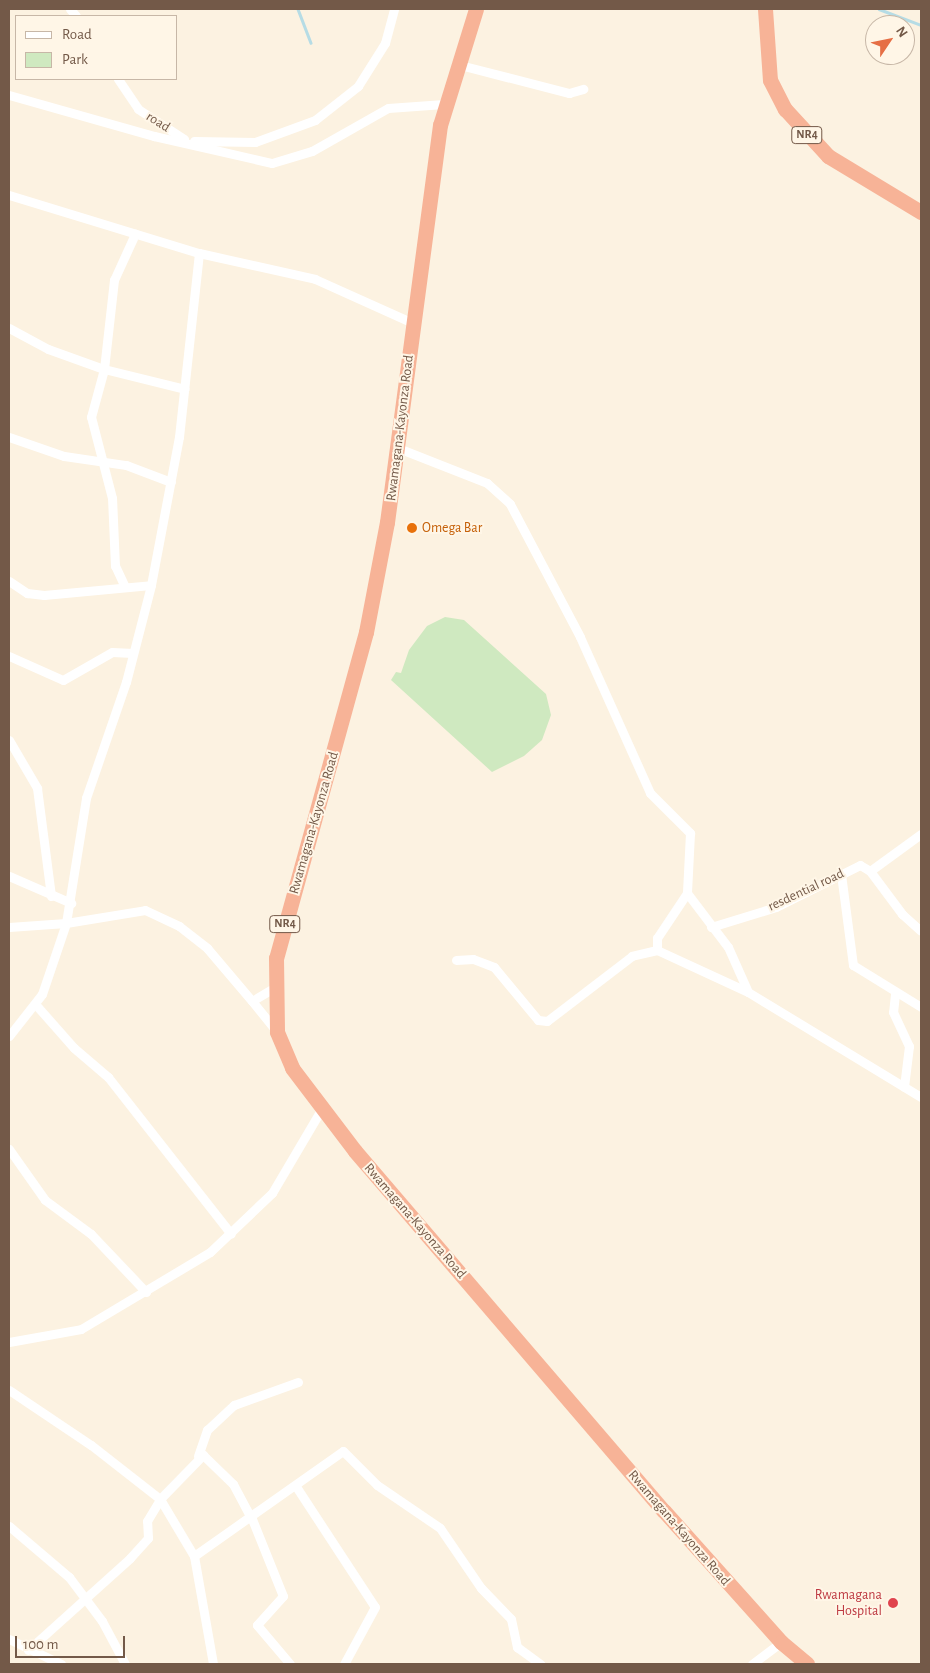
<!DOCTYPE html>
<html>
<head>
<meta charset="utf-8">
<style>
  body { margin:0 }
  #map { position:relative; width:930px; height:1673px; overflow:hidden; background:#fcf2e1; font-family:"Alegreya Sans",sans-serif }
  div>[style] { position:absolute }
  .green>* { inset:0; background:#cfe9c0 }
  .stream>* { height:2.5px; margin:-1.25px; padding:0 1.25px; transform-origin:1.25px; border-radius:1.25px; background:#b6dce5 }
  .street>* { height:9px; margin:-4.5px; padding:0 4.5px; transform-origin:4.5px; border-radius:4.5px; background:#fff }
  .highway>* { height:15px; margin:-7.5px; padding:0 7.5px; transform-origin:7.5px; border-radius:7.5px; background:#f7b397 }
  .dots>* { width:14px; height:14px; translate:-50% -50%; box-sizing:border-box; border:2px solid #fff6e7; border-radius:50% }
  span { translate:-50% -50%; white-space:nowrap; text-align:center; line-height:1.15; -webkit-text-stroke:4px #fff6e7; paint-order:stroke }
  .shield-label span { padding:1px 4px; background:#fff6e7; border:1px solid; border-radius:4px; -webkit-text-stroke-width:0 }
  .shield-label { font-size:12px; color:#735948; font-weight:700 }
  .street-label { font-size:14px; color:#735948 }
  .food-label { font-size:14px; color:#c56008 }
  .left { translate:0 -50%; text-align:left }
  .health-label { font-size:14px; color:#be3a42 }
  .right { translate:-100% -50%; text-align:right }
  .frame { position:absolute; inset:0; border:10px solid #735948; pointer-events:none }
  .legend { position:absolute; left:15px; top:15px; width:162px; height:65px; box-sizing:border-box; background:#fff6e7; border:1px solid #c7b7a7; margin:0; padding:6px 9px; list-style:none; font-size:15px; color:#735948 }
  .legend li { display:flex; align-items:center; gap:10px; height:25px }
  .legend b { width:25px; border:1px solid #c7b7a7 }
  .north { position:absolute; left:865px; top:15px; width:50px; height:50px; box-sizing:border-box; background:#fff6e7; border:1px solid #c7b7a7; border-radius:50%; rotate:56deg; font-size:14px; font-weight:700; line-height:20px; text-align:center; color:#735948 }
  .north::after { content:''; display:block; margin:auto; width:18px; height:22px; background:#e66f45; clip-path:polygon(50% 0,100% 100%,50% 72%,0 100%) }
  .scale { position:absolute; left:15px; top:1636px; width:110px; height:22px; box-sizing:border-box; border:2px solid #735948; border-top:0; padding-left:6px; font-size:15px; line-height:18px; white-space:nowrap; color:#735948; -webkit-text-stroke:4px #fff6e7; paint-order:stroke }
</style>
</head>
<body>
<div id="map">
  <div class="green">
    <i style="clip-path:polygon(445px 617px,464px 620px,546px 694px,551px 715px,542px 740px,524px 756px,492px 772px,391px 680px,396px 672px,401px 673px,409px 650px,427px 626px)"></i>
  </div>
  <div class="stream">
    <i style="left:298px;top:9px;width:36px;rotate:69deg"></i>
    <i style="left:879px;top:9px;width:45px;rotate:20.9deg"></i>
  </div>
  <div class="street">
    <i style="left:70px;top:9px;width:9px;rotate:49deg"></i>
    <i style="left:456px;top:64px;width:117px;rotate:14.4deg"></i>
    <i style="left:569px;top:93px;width:15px;rotate:-16deg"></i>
    <i style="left:118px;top:79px;width:36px;rotate:56deg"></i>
    <i style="left:138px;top:109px;width:55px;rotate:33.1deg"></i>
    <i style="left:9px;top:95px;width:151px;rotate:15.8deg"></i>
    <i style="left:154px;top:136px;width:121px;rotate:12.9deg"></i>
    <i style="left:272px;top:163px;width:42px;rotate:-16.7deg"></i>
    <i style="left:312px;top:151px;width:87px;rotate:-29.5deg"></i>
    <i style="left:388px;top:108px;width:56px;rotate:-4.1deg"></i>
    <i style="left:194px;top:141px;width:61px;rotate:0.9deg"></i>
    <i style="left:255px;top:142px;width:64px;rotate:-20.1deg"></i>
    <i style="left:315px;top:120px;width:55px;rotate:-38.3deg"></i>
    <i style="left:358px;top:86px;width:51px;rotate:-57.9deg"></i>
    <i style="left:385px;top:43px;width:35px;rotate:-75deg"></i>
    <i style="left:9px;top:195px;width:199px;rotate:17deg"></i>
    <i style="left:199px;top:253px;width:119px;rotate:12.6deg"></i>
    <i style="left:315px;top:279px;width:107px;rotate:24.2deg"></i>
    <i style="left:9px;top:328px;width:44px;rotate:28.3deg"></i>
    <i style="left:48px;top:349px;width:59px;rotate:19.7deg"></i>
    <i style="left:104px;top:369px;width:83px;rotate:13.9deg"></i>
    <i style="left:9px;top:437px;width:58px;rotate:19.1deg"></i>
    <i style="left:64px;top:456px;width:63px;rotate:8.3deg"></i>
    <i style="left:126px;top:465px;width:48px;rotate:20.7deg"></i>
    <i style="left:398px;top:448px;width:96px;rotate:21.5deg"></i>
    <i style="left:487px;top:483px;width:31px;rotate:42deg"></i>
    <i style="left:510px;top:504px;width:150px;rotate:62.2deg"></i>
    <i style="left:580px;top:637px;width:171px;rotate:65.8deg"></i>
    <i style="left:650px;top:793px;width:57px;rotate:45deg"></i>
    <i style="left:690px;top:833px;width:60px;rotate:92.9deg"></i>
    <i style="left:687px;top:893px;width:54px;rotate:123.7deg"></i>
    <i style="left:657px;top:938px;width:12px;rotate:90deg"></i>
    <i style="left:657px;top:950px;width:26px;rotate:167deg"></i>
    <i style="left:632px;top:956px;width:107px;rotate:142.6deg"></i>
    <i style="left:547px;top:1021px;width:9px;rotate:-174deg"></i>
    <i style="left:538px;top:1020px;width:69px;rotate:-129.7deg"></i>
    <i style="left:494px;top:967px;width:22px;rotate:-159deg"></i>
    <i style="left:473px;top:959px;width:17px;rotate:177deg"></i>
    <i style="left:9px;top:581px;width:22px;rotate:34deg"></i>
    <i style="left:27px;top:593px;width:17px;rotate:7deg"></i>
    <i style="left:44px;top:595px;width:107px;rotate:-5.3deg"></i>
    <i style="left:125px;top:587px;width:23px;rotate:-115deg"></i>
    <i style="left:115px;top:566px;width:68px;rotate:-92.5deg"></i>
    <i style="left:112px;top:498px;width:84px;rotate:-104.5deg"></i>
    <i style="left:91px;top:417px;width:50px;rotate:-74.8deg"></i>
    <i style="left:104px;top:369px;width:90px;rotate:-83.6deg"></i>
    <i style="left:114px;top:280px;width:51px;rotate:-65.5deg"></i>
    <i style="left:9px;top:656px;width:59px;rotate:24deg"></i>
    <i style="left:63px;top:680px;width:56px;rotate:-29.7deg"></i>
    <i style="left:112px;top:652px;width:21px;rotate:3deg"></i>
    <i style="left:9px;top:740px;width:56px;rotate:59.7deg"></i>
    <i style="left:37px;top:788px;width:109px;rotate:82.6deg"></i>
    <i style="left:870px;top:871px;width:54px;rotate:53.3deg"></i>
    <i style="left:902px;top:914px;width:25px;rotate:42deg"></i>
    <i style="left:841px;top:874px;width:92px;rotate:82.5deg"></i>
    <i style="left:853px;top:965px;width:80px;rotate:31.7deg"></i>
    <i style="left:9px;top:876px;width:68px;rotate:23.5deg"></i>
    <i style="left:687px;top:893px;width:68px;rotate:52.8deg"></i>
    <i style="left:728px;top:947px;width:49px;rotate:66deg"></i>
    <i style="left:748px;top:992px;width:202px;rotate:31.3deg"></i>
    <i style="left:9px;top:927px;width:57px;rotate:-4deg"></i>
    <i style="left:66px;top:923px;width:80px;rotate:-9.3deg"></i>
    <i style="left:145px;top:910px;width:38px;rotate:25deg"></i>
    <i style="left:179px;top:926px;width:36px;rotate:38deg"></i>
    <i style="left:207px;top:948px;width:70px;rotate:49.7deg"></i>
    <i style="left:252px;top:1001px;width:27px;rotate:-31deg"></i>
    <i style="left:711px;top:927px;width:68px;rotate:-17.1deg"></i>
    <i style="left:776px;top:907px;width:94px;rotate:-26.6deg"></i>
    <i style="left:860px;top:865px;width:12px;rotate:31deg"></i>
    <i style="left:870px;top:871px;width:63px;rotate:-36deg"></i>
    <i style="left:657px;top:950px;width:100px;rotate:24.8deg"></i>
    <i style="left:895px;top:994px;width:18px;rotate:96deg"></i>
    <i style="left:893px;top:1012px;width:38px;rotate:65deg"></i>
    <i style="left:909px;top:1046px;width:41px;rotate:97deg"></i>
    <i style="left:252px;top:1001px;width:40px;rotate:51deg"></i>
    <i style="left:36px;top:1005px;width:57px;rotate:48.5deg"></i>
    <i style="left:74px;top:1048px;width:45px;rotate:40.5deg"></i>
    <i style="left:108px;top:1077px;width:199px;rotate:51.9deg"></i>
    <i style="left:9px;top:1036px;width:53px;rotate:-51.8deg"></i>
    <i style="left:42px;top:994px;width:75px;rotate:-71.3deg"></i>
    <i style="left:66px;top:923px;width:127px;rotate:-80.9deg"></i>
    <i style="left:86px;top:798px;width:123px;rotate:-71deg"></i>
    <i style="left:126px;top:682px;width:100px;rotate:-75.5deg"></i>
    <i style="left:151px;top:585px;width:151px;rotate:-79.3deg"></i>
    <i style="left:179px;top:437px;width:185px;rotate:-83.8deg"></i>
    <i style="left:9px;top:1149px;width:62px;rotate:54.8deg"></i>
    <i style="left:45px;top:1200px;width:57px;rotate:36.5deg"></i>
    <i style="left:91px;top:1234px;width:80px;rotate:46.5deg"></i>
    <i style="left:9px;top:1342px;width:73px;rotate:-10.2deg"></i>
    <i style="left:81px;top:1329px;width:150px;rotate:-30.8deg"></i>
    <i style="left:210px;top:1252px;width:86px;rotate:-43.6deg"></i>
    <i style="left:272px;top:1193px;width:99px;rotate:-59.5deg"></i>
    <i style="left:9px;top:1390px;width:99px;rotate:33.9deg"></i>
    <i style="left:91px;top:1445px;width:88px;rotate:38deg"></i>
    <i style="left:160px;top:1499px;width:66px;rotate:59.2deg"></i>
    <i style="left:194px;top:1556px;width:110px;rotate:80deg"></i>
    <i style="left:198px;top:1456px;width:28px;rotate:-71deg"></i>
    <i style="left:207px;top:1430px;width:37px;rotate:-43deg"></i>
    <i style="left:234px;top:1405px;width:68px;rotate:-19.8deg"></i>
    <i style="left:297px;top:1488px;width:142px;rotate:56.8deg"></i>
    <i style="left:375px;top:1607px;width:65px;rotate:118.5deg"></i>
    <i style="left:9px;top:1526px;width:79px;rotate:40.4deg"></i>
    <i style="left:69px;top:1577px;width:55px;rotate:53.1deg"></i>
    <i style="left:102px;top:1621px;width:49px;rotate:61.9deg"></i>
    <i style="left:194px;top:1556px;width:182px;rotate:-35.2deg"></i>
    <i style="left:343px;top:1451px;width:48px;rotate:45deg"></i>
    <i style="left:377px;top:1485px;width:76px;rotate:34.3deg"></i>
    <i style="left:440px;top:1528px;width:73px;rotate:55.7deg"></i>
    <i style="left:481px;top:1588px;width:43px;rotate:45.9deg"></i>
    <i style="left:511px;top:1619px;width:29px;rotate:78deg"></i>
    <i style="left:517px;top:1647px;width:29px;rotate:36deg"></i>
    <i style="left:9px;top:1639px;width:58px;rotate:25.7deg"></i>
    <i style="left:28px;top:1650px;width:137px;rotate:-42deg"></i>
    <i style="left:130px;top:1558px;width:27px;rotate:-48deg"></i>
    <i style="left:148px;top:1538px;width:17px;rotate:-93deg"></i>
    <i style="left:147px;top:1521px;width:26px;rotate:-59deg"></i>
    <i style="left:160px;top:1499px;width:62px;rotate:-45.7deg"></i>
    <i style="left:203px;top:1455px;width:42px;rotate:44deg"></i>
    <i style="left:233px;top:1484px;width:40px;rotate:62deg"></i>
    <i style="left:252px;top:1519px;width:83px;rotate:68.1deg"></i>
    <i style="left:283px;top:1596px;width:39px;rotate:132deg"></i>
    <i style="left:257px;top:1625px;width:51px;rotate:49.8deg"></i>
    <i style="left:752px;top:1664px;width:36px;rotate:-37deg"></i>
  </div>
  <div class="highway">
    <i style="left:476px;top:9px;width:121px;rotate:107.2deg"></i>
    <i style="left:440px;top:125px;width:401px;rotate:97.6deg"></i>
    <i style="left:387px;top:522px;width:112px;rotate:100.8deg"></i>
    <i style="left:366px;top:632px;width:338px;rotate:105.4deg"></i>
    <i style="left:276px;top:958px;width:74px;rotate:89.2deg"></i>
    <i style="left:277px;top:1032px;width:39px;rotate:67deg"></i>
    <i style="left:292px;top:1068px;width:104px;rotate:52.8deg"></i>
    <i style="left:355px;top:1151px;width:474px;rotate:49.4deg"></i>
    <i style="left:664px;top:1511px;width:176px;rotate:48.2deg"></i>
    <i style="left:781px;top:1642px;width:34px;rotate:40deg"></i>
    <i style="left:765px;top:9px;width:71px;rotate:86deg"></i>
    <i style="left:770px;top:80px;width:33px;rotate:63deg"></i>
    <i style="left:785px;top:109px;width:64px;rotate:47.5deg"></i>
    <i style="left:828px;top:156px;width:109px;rotate:31.1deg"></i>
  </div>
  <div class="dots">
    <i style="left:412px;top:528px;background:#e8710a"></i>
    <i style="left:893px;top:1603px;background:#e0444e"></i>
  </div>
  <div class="shield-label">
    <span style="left:807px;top:135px">NR4</span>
    <span style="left:285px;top:924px">NR4</span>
  </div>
  <div class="street-label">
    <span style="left:158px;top:122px;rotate:32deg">road</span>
    <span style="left:400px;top:428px;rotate:-83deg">Rwamagana-Kayonza Road</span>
    <span style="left:314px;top:823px;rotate:-74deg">Rwamagana-Kayonza Road</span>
    <span style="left:806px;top:890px;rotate:-25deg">resdential road</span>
    <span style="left:415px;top:1221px;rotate:49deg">Rwamagana-Kayonza Road</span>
    <span style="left:679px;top:1528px;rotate:49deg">Rwamagana-Kayonza Road</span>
  </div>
  <div class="food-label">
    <span class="left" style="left:422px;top:528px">Omega Bar</span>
  </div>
  <div class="health-label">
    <span class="right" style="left:882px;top:1603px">Rwamagana<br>Hospital</span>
  </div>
  <div class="frame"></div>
  <ul class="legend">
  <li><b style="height:6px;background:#fff"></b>Road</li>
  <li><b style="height:14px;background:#cfe9c0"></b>Park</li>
  </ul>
  <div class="north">N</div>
  <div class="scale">100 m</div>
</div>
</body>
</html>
